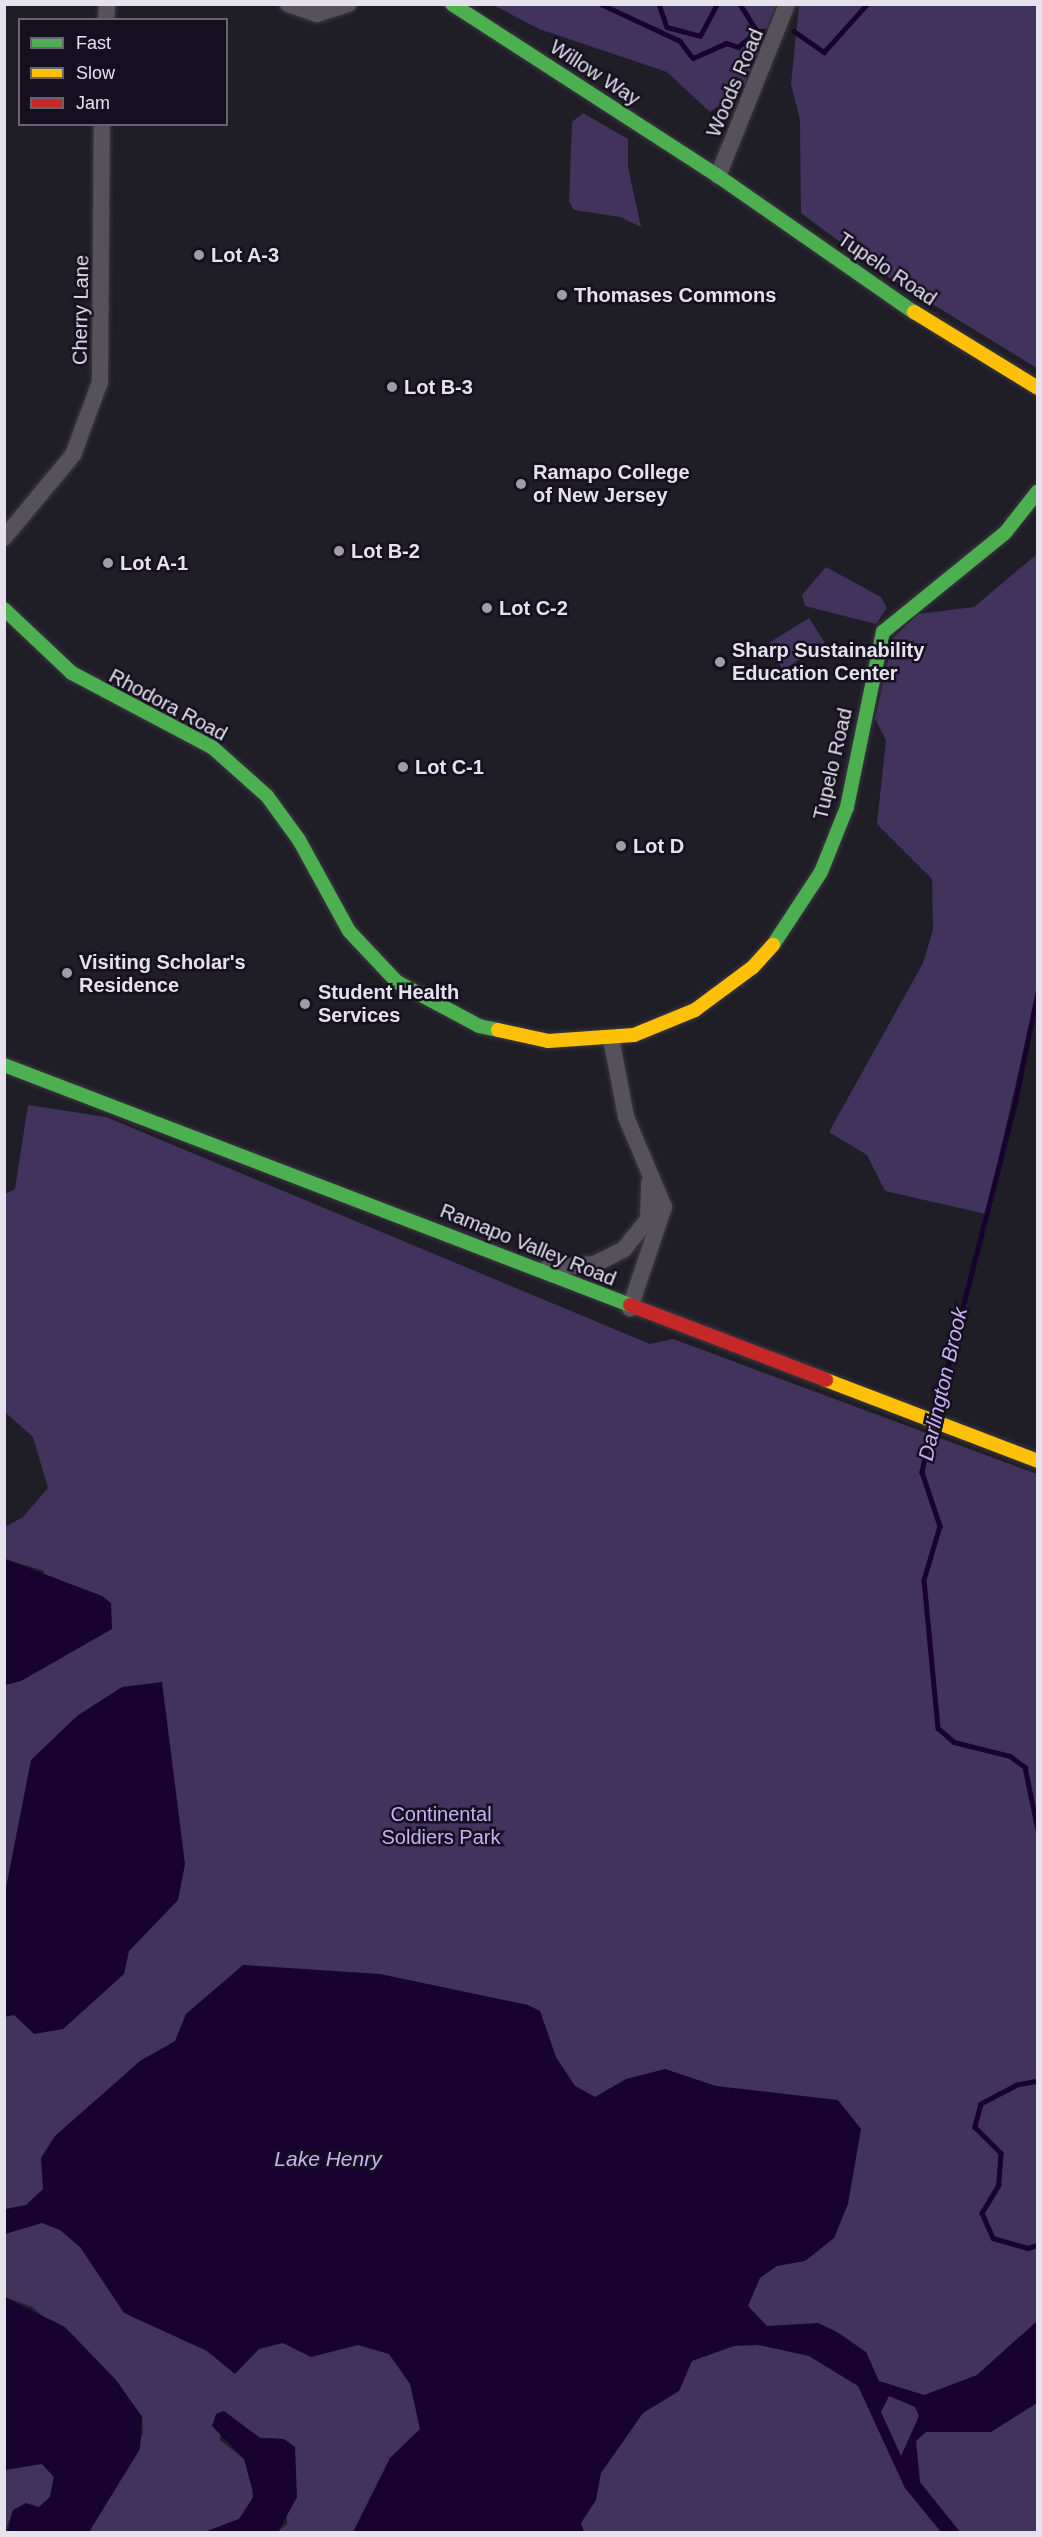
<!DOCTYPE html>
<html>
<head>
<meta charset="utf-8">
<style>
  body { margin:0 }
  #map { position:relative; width:1042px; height:2537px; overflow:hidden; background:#1f1d26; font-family:Helvetica,sans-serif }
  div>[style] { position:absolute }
  .green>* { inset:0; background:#42335c }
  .water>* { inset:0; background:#17032e }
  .stream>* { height:4.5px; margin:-2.25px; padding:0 2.25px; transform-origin:2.25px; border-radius:2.25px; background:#17032e }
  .roads { filter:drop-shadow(0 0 2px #3c3941) drop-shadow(0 0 2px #3c3941) }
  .street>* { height:16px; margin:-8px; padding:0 8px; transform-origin:8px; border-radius:8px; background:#55525b }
  .fast>* { height:14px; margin:-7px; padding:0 7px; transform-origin:7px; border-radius:7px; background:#4caf50 }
  .slow>* { height:14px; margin:-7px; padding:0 7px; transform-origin:7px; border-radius:7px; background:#ffc107 }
  .jam>* { height:14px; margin:-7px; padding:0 7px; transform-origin:7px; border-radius:7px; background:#c62828 }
  .dots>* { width:16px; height:16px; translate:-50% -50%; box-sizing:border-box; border:3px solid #151020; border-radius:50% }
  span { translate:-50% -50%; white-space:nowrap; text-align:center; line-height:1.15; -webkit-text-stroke:5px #151020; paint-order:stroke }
  .street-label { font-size:20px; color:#e5e2ee }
  .poi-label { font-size:20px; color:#e5e2ee; font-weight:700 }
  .left { translate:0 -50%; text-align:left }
  .park-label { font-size:20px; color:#c7b1f5 }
  .water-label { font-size:21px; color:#c7b1f5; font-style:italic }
  .frame { position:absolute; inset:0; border:6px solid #e5e2ee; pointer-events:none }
  .legend { position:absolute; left:18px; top:18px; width:210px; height:108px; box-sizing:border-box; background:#151020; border:2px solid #686472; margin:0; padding:8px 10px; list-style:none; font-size:18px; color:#e5e2ee }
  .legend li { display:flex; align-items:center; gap:12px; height:30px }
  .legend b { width:30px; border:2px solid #686472 }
</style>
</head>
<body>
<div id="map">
  <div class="green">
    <i style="clip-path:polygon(493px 5px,776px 5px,744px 87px,710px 112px,667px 72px,539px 29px)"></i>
    <i style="clip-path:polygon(799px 5px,1037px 5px,1037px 368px,885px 275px,801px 213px,800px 120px,791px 84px)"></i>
    <i style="clip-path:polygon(583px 113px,628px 139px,628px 167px,641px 227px,620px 217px,574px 210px,569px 202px,572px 122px)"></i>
    <i style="clip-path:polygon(1037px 554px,1037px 990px,986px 1214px,885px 1191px,867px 1155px,829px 1132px,923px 963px,933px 930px,932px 879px,877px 824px,886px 740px,875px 719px,893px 638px,918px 614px,974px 607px)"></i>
    <i style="clip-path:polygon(826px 567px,881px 597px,887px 608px,876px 624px,805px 606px,802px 595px)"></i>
    <i style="clip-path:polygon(809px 618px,825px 643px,783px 670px,767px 644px)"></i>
    <i style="clip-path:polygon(28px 1105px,106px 1117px,650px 1344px,673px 1339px,1037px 1474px,1037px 2532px,278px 2532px,287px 2524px,284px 2439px,260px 2438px,223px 2411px,220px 2440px,244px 2459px,253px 2481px,252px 2506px,239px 2519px,205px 2532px,89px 2532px,143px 2434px,142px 2417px,116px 2380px,32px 2307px,5px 2297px,4px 1685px,21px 1681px,44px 1571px,5px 1559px,5px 1527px,23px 1517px,48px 1488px,33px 1437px,5px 1412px,5px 1194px,15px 1189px)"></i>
    <i style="clip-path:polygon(27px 2463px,42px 2464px,54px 2477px,50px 2497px,39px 2507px,13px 2510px,5px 2532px,5px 2470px)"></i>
  </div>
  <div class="water">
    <i style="clip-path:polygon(5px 1559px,102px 1596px,111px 1603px,112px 1629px,21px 1681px,5px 1685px)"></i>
    <i style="clip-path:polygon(162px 1682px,185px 1864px,178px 1900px,129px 1951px,124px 1974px,63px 2029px,34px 2034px,14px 2015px,4px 2017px,5px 1893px,31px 1760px,77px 1716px,122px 1687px)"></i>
    <i style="clip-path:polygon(evenodd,243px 1965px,380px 1974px,528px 2005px,540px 2011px,556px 2057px,575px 2086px,595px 2097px,626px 2079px,665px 2069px,716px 2086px,838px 2100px,861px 2129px,848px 2204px,834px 2238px,805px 2261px,777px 2266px,760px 2278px,748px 2306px,767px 2326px,818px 2323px,837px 2332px,866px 2352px,879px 2381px,924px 2395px,977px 2375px,1037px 2321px,1037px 2403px,991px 2432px,926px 2432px,916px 2441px,920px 2482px,960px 2532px,941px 2532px,905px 2488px,858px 2386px,809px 2356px,758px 2345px,734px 2346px,692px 2361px,679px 2391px,643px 2413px,601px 2473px,596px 2500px,581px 2523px,584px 2532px,353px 2532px,390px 2458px,420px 2429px,410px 2384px,389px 2354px,358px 2345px,311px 2357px,283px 2343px,259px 2349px,235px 2374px,207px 2351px,124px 2313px,80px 2247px,60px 2230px,42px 2223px,5px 2234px,5px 2209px,26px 2205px,43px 2189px,41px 2158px,55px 2136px,140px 2061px,175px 2041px,186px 2014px,243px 1965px,889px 2396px,915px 2407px,919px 2416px,901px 2456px,881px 2412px,889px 2396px)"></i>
    <i style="clip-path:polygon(4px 2297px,65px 2327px,116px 2380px,142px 2417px,140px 2449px,89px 2532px,8px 2532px,13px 2510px,26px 2503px,39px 2507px,50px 2497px,54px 2477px,42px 2464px,5px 2470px)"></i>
    <i style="clip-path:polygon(224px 2411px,260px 2438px,284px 2439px,295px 2447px,297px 2497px,278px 2532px,205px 2532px,239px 2519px,254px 2496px,244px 2459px,212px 2426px,216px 2414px)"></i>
  </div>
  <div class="stream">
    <i style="left:601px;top:4px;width:87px;rotate:25.1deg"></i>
    <i style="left:680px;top:41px;width:21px;rotate:53deg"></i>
    <i style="left:693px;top:58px;width:36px;rotate:-24deg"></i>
    <i style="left:726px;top:43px;width:13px;rotate:18deg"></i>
    <i style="left:738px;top:47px;width:25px;rotate:-40deg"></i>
    <i style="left:757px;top:31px;width:9px"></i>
    <i style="left:659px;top:4px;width:24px;rotate:71deg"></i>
    <i style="left:667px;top:27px;width:34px;rotate:15deg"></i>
    <i style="left:700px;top:36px;width:36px;rotate:-62deg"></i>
    <i style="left:740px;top:4px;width:32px;rotate:58deg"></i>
    <i style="left:794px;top:31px;width:37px;rotate:35deg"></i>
    <i style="left:824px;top:52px;width:64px;rotate:-48.1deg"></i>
    <i style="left:936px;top:1412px;width:320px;rotate:-75.7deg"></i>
    <i style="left:1015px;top:1102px;width:114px;rotate:-78.4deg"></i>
    <i style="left:931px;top:1429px;width:44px;rotate:101.8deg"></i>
    <i style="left:922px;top:1472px;width:57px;rotate:71.6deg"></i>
    <i style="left:940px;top:1526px;width:56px;rotate:106.5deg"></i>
    <i style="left:924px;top:1580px;width:149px;rotate:84.6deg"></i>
    <i style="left:938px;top:1728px;width:21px;rotate:41deg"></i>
    <i style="left:954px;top:1742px;width:58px;rotate:14deg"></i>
    <i style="left:1010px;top:1756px;width:19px;rotate:36deg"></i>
    <i style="left:1025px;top:1767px;width:64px;rotate:78.3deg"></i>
    <i style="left:1038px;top:2081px;width:21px;rotate:169deg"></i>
    <i style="left:1017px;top:2085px;width:41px;rotate:152.2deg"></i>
    <i style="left:981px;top:2104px;width:24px;rotate:105deg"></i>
    <i style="left:975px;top:2127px;width:37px;rotate:45deg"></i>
    <i style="left:1001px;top:2153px;width:32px;rotate:94deg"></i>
    <i style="left:999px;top:2185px;width:33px;rotate:121deg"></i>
    <i style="left:982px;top:2213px;width:27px;rotate:66deg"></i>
    <i style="left:993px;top:2238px;width:35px;rotate:16deg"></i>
    <i style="left:1027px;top:2248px;width:11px;rotate:-15deg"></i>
  </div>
  <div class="roads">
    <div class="street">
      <i style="left:288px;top:4px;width:31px;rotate:19deg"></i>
      <i style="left:317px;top:14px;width:33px;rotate:-18deg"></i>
      <i style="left:106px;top:20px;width:16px;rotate:-86deg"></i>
      <i style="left:718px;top:176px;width:185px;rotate:-68.1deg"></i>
      <i style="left:4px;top:538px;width:108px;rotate:-50.3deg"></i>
      <i style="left:73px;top:455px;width:78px;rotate:-69.7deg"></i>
      <i style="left:100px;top:382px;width:258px;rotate:-89.6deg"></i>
      <i style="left:611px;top:1038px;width:80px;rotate:79.2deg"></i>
      <i style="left:626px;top:1117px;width:98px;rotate:67.1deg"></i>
      <i style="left:664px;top:1207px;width:107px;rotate:108.6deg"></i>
      <i style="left:547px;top:1268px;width:48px;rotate:-4.8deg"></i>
      <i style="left:595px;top:1264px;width:33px;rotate:-27deg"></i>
      <i style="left:624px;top:1249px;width:38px;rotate:-51deg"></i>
      <i style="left:648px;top:1219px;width:37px;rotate:-88deg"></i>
    </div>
    <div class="fast">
      <i style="left:452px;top:4px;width:317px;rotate:32.9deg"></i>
      <i style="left:718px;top:176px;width:239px;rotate:34.8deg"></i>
      <i style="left:4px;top:609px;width:93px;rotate:43.3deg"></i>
      <i style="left:72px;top:673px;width:158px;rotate:27.9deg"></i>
      <i style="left:212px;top:747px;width:74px;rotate:41.7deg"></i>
      <i style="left:267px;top:796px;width:54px;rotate:54deg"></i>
      <i style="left:299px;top:840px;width:104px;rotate:61.2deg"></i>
      <i style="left:349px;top:931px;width:70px;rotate:46.7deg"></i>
      <i style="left:397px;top:982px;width:93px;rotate:28.2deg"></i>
      <i style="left:479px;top:1026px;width:19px;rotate:12deg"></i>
      <i style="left:773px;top:945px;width:87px;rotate:-56.7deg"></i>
      <i style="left:821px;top:872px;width:70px;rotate:-68.2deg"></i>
      <i style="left:847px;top:807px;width:179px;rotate:-78.4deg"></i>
      <i style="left:883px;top:632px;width:157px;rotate:-39.1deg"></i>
      <i style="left:1005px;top:533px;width:53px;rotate:-51.8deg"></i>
      <i style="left:4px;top:1065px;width:670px;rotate:20.98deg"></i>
    </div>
    <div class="slow">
      <i style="left:914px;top:312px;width:145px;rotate:31.5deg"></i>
      <i style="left:498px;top:1030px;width:51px;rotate:12.4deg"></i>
      <i style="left:548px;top:1041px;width:86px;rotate:-4deg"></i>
      <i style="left:634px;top:1035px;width:66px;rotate:-22.3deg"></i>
      <i style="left:695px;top:1010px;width:72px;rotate:-36.6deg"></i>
      <i style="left:753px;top:967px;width:30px;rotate:-48deg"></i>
      <i style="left:826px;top:1380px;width:227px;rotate:20.9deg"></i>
    </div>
    <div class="jam">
      <i style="left:630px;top:1305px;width:210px;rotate:20.9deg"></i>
    </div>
  </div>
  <div class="dots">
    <i style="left:199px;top:255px;background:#a09da8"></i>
    <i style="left:562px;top:295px;background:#a09da8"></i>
    <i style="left:392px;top:387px;background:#a09da8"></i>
    <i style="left:521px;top:484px;background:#a09da8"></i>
    <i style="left:339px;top:551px;background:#a09da8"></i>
    <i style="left:108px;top:563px;background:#a09da8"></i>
    <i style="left:487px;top:608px;background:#a09da8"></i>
    <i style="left:720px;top:662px;background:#a09da8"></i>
    <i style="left:403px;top:767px;background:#a09da8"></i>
    <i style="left:621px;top:846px;background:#a09da8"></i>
    <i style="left:67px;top:973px;background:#a09da8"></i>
    <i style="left:305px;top:1004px;background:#a09da8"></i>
  </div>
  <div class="street-label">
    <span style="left:595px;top:73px;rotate:33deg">Willow Way</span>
    <span style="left:735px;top:83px;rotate:-67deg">Woods Road</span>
    <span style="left:887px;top:269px;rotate:34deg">Tupelo Road</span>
    <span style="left:81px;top:310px;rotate:-89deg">Cherry Lane</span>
    <span style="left:168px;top:705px;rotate:28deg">Rhodora Road</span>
    <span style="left:833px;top:764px;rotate:-77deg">Tupelo Road</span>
    <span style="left:528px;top:1245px;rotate:22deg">Ramapo Valley Road</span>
  </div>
  <div class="poi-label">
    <span class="left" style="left:211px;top:255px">Lot A-3</span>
    <span class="left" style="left:574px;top:295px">Thomases Commons</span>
    <span class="left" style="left:404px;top:387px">Lot B-3</span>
    <span class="left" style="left:533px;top:484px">Ramapo College<br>of New Jersey</span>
    <span class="left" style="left:351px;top:551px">Lot B-2</span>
    <span class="left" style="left:120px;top:563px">Lot A-1</span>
    <span class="left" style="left:499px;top:608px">Lot C-2</span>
    <span class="left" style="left:732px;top:662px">Sharp Sustainability<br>Education Center</span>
    <span class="left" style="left:415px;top:767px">Lot C-1</span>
    <span class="left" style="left:633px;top:846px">Lot D</span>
    <span class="left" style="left:79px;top:974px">Visiting Scholar's<br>Residence</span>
    <span class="left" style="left:318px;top:1004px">Student Health<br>Services</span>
  </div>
  <div class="park-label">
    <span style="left:441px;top:1826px">Continental<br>Soldiers Park</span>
  </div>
  <div class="water-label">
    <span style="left:943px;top:1384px;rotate:-77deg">Darlington Brook</span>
    <span style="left:328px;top:2159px">Lake Henry</span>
  </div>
  <div class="frame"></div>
  <ul class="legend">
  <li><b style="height:8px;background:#4caf50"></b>Fast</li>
  <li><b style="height:8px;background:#ffc107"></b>Slow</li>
  <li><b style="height:8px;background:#c62828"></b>Jam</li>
  </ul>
</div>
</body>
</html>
